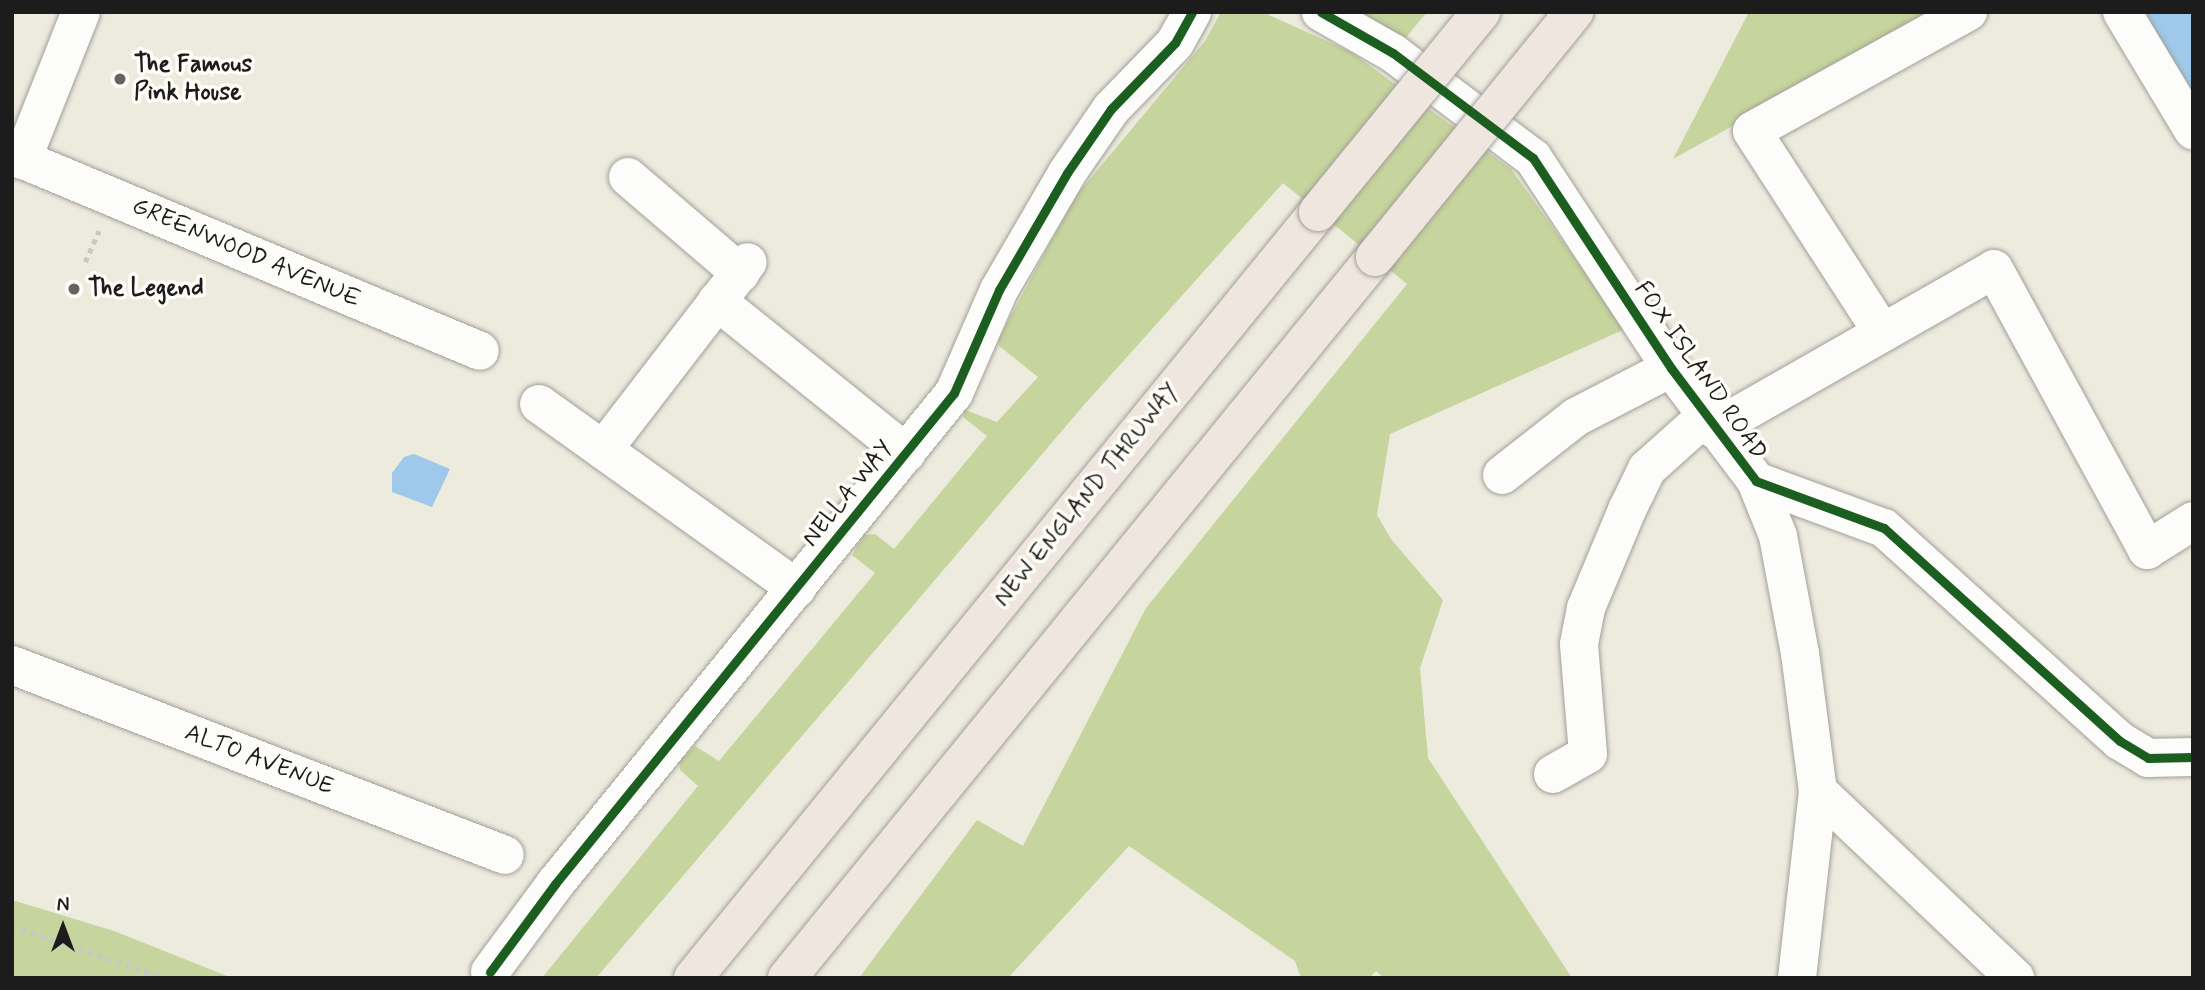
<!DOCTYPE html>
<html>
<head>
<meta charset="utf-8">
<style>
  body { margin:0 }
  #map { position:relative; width:2205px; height:990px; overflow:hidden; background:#edeade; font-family:Mynerve,sans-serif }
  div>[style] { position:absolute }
  .green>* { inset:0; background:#c6d49d }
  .water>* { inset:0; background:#9ec9ea }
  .path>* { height:4.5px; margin-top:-2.25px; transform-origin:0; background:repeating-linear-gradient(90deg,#c8c7c4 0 5px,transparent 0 10px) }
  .roads { filter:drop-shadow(0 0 2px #a2a099) drop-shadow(0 0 2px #a2a099) }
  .minor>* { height:38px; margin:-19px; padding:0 19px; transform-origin:19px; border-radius:19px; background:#fcfcfa }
  .highway>* { height:38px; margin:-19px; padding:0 19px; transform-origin:19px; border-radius:19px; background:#efe7df }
  .bridges { filter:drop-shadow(0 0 2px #a2a099) drop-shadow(0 0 2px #a2a099) }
  .highway-bridge>* { height:38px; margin:-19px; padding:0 19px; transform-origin:19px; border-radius:19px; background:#efe7df }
  .cycleway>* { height:9px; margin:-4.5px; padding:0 4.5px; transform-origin:4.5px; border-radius:4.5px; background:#1b5e20 }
  .dots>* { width:19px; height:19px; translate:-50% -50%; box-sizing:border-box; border:4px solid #fdfcf7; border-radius:50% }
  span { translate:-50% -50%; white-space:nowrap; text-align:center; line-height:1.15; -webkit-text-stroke:7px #fdfcf7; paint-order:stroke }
  .poi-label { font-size:24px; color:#1c1c1c; font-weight:700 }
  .left { translate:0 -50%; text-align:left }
  .street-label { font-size:24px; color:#1c1c1c }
  .frame { position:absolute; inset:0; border:14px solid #1c1c1c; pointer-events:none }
  .north { position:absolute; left:28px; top:892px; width:70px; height:70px; -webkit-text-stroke:5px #fdfcf7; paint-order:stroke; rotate:0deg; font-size:19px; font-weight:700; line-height:28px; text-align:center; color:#1c1c1c }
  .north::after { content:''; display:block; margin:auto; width:24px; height:32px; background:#1c1c1c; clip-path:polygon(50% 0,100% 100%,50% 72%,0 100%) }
</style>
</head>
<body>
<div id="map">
  <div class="green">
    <i style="clip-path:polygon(1221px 12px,1262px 12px,1351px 52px,1511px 169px,1625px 329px,1390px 434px,1377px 515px,1391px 539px,1443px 600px,1420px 668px,1428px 758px,1572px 978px,1384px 978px,1376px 971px,1369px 978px,1301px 978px,1295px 961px,1129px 846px,1008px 978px,859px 978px,977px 820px,1023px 846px,1146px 608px,1407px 284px,1283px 183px,1083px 406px,596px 978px,542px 978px,698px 786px,680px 770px,679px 762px,695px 746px,719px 761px,875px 573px,852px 555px,864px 535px,875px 534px,894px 549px,987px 436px,963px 417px,965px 410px,997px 422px,1038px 377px,999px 346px,999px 338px,1075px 197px,1205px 41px)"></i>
    <i style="clip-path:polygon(1322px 12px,1427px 12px,1393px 53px)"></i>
    <i style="clip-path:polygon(1749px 12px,1938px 12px,1673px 159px)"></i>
    <i style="clip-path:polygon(12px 900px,114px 931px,232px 978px,12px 978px)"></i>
  </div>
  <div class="water">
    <i style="clip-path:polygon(2142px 12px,2193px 12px,2193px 96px)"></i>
    <i style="clip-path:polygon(414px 454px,450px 469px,432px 507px,392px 492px,392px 473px,404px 457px)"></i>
  </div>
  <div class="path">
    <i style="left:85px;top:262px;width:34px;rotate:-66deg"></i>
    <i style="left:12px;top:926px;width:161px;rotate:18.9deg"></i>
  </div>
  <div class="roads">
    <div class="minor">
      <i style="left:1321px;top:12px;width:83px;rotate:29.7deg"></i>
      <i style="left:1393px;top:53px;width:175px;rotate:36.9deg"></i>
      <i style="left:1533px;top:158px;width:251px;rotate:56.7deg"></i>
      <i style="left:1671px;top:368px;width:141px;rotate:53deg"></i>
      <i style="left:1756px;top:481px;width:136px;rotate:20.2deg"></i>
      <i style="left:1884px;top:528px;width:318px;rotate:42.1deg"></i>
      <i style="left:2120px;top:741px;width:33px;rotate:31deg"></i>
      <i style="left:2148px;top:758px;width:45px;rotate:-1.3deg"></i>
      <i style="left:2122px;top:12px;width:138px;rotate:59deg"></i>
      <i style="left:12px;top:155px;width:507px;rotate:22.72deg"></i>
      <i style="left:22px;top:160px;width:159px;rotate:-68.3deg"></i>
      <i style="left:628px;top:177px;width:148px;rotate:40.6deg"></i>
      <i style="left:717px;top:301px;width:243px;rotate:38.8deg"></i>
      <i style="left:1882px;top:332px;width:239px;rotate:-122.9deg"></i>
      <i style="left:1752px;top:131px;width:247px;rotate:-28.9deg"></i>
      <i style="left:539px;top:404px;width:317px;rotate:35.6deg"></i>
      <i style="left:1714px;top:429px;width:322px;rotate:-29.7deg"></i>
      <i style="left:1994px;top:269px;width:320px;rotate:61.4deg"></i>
      <i style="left:2147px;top:550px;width:54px;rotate:-32.2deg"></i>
      <i style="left:603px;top:450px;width:237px;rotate:-52.4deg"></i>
      <i style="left:1502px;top:475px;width:94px;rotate:-38.1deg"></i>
      <i style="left:1576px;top:417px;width:107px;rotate:-27.3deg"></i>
      <i style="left:1756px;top:481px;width:59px;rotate:68.2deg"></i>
      <i style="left:1778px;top:536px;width:119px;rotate:79.4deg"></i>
      <i style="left:1800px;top:653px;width:139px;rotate:82.6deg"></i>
      <i style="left:1818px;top:791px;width:188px;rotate:96.4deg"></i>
      <i style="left:12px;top:665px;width:528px;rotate:21.08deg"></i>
      <i style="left:1553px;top:774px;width:40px;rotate:-29.7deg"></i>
      <i style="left:1588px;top:754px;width:110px;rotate:-94.7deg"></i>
      <i style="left:1579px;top:644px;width:37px;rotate:-79deg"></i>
      <i style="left:1586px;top:608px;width:106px;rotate:-67.3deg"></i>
      <i style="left:1627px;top:510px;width:46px;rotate:-64deg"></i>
      <i style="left:1647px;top:469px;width:78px;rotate:-41.9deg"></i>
      <i style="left:1818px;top:791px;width:272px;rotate:43.5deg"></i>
      <i style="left:490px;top:972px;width:109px;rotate:-53.5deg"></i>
      <i style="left:555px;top:884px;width:633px;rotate:-50.9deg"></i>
      <i style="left:954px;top:393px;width:112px;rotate:-66.4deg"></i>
      <i style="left:999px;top:290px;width:135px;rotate:-59.8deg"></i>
      <i style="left:1067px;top:173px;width:78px;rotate:-55.5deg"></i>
      <i style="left:1111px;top:109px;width:92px;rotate:-45.9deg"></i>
      <i style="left:1175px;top:43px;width:35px;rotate:-61deg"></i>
    </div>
    <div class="highway">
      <i style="left:693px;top:978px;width:989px;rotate:-50.79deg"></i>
      <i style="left:787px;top:978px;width:930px;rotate:-50.8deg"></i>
    </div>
  </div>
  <div class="bridges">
    <div class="highway-bridge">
      <i style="left:1318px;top:212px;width:258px;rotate:-50.8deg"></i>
      <i style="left:1375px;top:257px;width:316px;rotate:-50.9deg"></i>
    </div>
  </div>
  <div class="cycleway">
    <i style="left:1321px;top:12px;width:83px;rotate:29.7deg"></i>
    <i style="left:1393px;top:53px;width:175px;rotate:36.9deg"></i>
    <i style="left:1533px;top:158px;width:251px;rotate:56.7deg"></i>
    <i style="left:1671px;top:368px;width:141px;rotate:53deg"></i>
    <i style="left:1756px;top:481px;width:136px;rotate:20.2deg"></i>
    <i style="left:1884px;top:528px;width:318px;rotate:42.1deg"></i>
    <i style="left:2120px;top:741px;width:33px;rotate:31deg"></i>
    <i style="left:2148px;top:758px;width:45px;rotate:-1.3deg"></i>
    <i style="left:490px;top:972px;width:109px;rotate:-53.5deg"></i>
    <i style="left:555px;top:884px;width:633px;rotate:-50.9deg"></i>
    <i style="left:954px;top:393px;width:112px;rotate:-66.4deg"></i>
    <i style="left:999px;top:290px;width:135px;rotate:-59.8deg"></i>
    <i style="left:1067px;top:173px;width:78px;rotate:-55.5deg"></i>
    <i style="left:1111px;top:109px;width:92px;rotate:-45.9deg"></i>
    <i style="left:1175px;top:43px;width:35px;rotate:-61deg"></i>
  </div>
  <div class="dots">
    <i style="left:120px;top:79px;background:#656460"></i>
    <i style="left:74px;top:289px;background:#656460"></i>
  </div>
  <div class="poi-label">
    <span class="left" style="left:134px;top:79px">The Famous<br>Pink House</span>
    <span class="left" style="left:88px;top:289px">The Legend</span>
  </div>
  <div class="street-label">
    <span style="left:246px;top:253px;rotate:23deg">GREENWOOD AVENUE</span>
    <span style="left:1700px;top:371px;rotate:55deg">FOX ISLAND ROAD</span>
    <span style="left:848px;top:494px;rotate:-51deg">NELLA WAY</span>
    <span style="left:1087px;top:495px;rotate:-51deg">NEW ENGLAND THRUWAY</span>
    <span style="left:259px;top:760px;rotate:21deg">ALTO AVENUE</span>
  </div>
  <div class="frame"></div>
  <div class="north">N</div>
</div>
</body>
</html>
